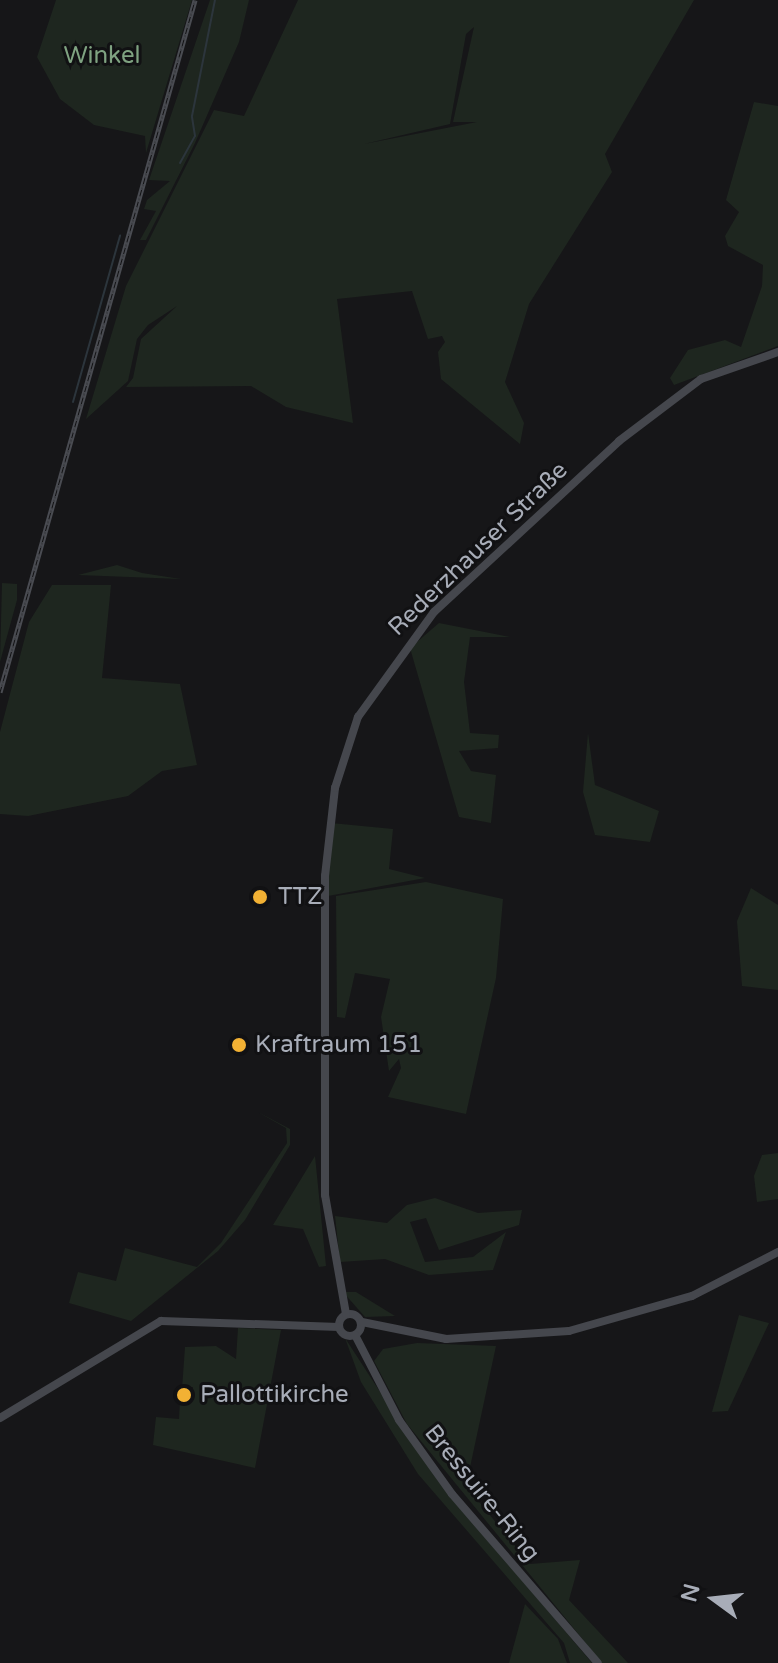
<!DOCTYPE html>
<html>
<head>
<meta charset="utf-8">
<style>
  body { margin:0 }
  #map { position:relative; width:778px; height:1663px; overflow:hidden; background:#161618; font-family:"Varela Round",sans-serif }
  div>[style] { position:absolute }
  .green>* { inset:0; background:#1e261f }
  .stream>* { height:2px; margin:-1px; padding:0 1px; transform-origin:1px; border-radius:1px; background:#2c353c }
  .secondary>* { height:8px; margin:-4px; padding:0 4px; transform-origin:4px; border-radius:4px; background:#45474d }
  .secondary>.ring { margin:-4px; padding:0; box-sizing:content-box; background:none; border:8px solid #45474d; border-radius:50% }
  .rail>* { height:5px; margin-top:-2.5px; transform-origin:0; background:repeating-linear-gradient(90deg,#111113 0 6px,#4a4c52 0 12px); box-sizing:border-box; border-block:2px solid #4a4c52 }
  .dots>* { width:22px; height:22px; translate:-50% -50%; box-sizing:border-box; border:4px solid #111113; border-radius:50% }
  span { translate:-50% -50%; white-space:nowrap; text-align:center; line-height:1.15; -webkit-text-stroke:6px #111113; paint-order:stroke }
  .park-label { font-size:24px; color:#7fa381 }
  .street-label { font-size:24px; color:#a8adb8 }
  .poi-label { font-size:24px; color:#a8adb8 }
  .left { translate:0 -50%; text-align:left }
  .north { position:absolute; left:674px; top:1559px; width:80px; height:80px; -webkit-text-stroke:6px #111113; paint-order:stroke; rotate:285deg; font-size:22px; font-weight:700; line-height:32px; text-align:center; color:#a8adb8 }
  .north::after { content:''; display:block; margin:auto; width:28px; height:36px; background:#a8adb8; clip-path:polygon(50% 0,100% 100%,50% 72%,0 100%) }
</style>
</head>
<body>
<div id="map">
  <div class="green">
    <i style="clip-path:polygon(56px 0,192px 0,146px 153px,145px 136px,94px 125px,60px 99px,37px 57px)"></i>
    <i style="clip-path:polygon(210px 0,249px 0,239px 42px,195px 143px,146px 240px,140px 240px,156px 211px,144px 209px,147px 200px,170px 181px,149px 180px)"></i>
    <i style="clip-path:polygon(evenodd,298px 0,694px 0,605px 154px,612px 172px,529px 304px,505px 382px,524px 423px,520px 444px,441px 379px,438px 352px,445px 342px,442px 336px,428px 339px,412px 291px,337px 299px,353px 423px,286px 407px,251px 386px,126px 387px,133px 378px,141px 339px,177px 306px,148px 325px,137px 339px,128px 381px,86px 419px,126px 286px,214px 110px,244px 116px,298px 0,474px 27px,453px 122px,477px 122px,364px 144px,450px 124px,466px 34px,474px 27px)"></i>
    <i style="clip-path:polygon(754px 102px,778px 106px,778px 346px,674px 385px,670px 378px,688px 350px,725px 340px,741px 347px,762px 286px,763px 265px,728px 246px,725px 236px,739px 212px,726px 200px)"></i>
    <i style="clip-path:polygon(117px 565px,142px 573px,181px 579px,78px 575px)"></i>
    <i style="clip-path:polygon(2px 583px,17px 584px,17px 600px,0 662px)"></i>
    <i style="clip-path:polygon(52px 585px,111px 585px,102px 678px,180px 684px,197px 765px,162px 771px,128px 796px,28px 816px,0 814px,0 732px,29px 622px)"></i>
    <i style="clip-path:polygon(439px 623px,510px 637px,470px 637px,464px 682px,470px 733px,499px 735px,498px 748px,459px 751px,471px 771px,496px 775px,491px 823px,459px 817px,410px 648px)"></i>
    <i style="clip-path:polygon(588px 733px,595px 785px,659px 811px,650px 842px,595px 835px,583px 792px)"></i>
    <i style="clip-path:polygon(331px 823px,393px 829px,389px 869px,425px 878px,328px 896px)"></i>
    <i style="clip-path:polygon(426px 882px,503px 899px,496px 978px,466px 1114px,388px 1097px,401px 1068px,399px 1059px,389px 1071px,381px 1017px,390px 979px,355px 973px,345px 1018px,337px 1017px,336px 896px)"></i>
    <i style="clip-path:polygon(751px 888px,778px 905px,778px 990px,742px 986px,737px 921px)"></i>
    <i style="clip-path:polygon(256px 1111px,290px 1129px,290px 1145px,245px 1220px,218px 1251px,131px 1321px,69px 1303px,78px 1272px,116px 1281px,125px 1248px,197px 1267px,221px 1243px,287px 1143px,286px 1128px)"></i>
    <i style="clip-path:polygon(778px 1153px,778px 1199px,757px 1202px,754px 1176px,762px 1155px)"></i>
    <i style="clip-path:polygon(315px 1156px,326px 1266px,319px 1267px,303px 1229px,273px 1225px)"></i>
    <i style="clip-path:polygon(435px 1198px,478px 1213px,522px 1210px,519px 1225px,439px 1250px,426px 1218px,410px 1222px,425px 1262px,473px 1257px,506px 1232px,493px 1270px,429px 1275px,385px 1259px,340px 1262px,335px 1216px,387px 1223px,407px 1205px)"></i>
    <i style="clip-path:polygon(343px 1292px,356px 1292px,395px 1316px,365px 1317px)"></i>
    <i style="clip-path:polygon(739px 1315px,769px 1323px,728px 1411px,712px 1412px)"></i>
    <i style="clip-path:polygon(238px 1328px,281px 1330px,255px 1468px,153px 1445px,156px 1417px,179px 1419px,180px 1401px,192px 1401px,193px 1387px,182px 1389px,185px 1347px,216px 1346px,236px 1359px)"></i>
    <i style="clip-path:polygon(345px 1338px,438px 1481px,592px 1663px,570px 1663px,564px 1643px,418px 1474px,361px 1382px)"></i>
    <i style="clip-path:polygon(417px 1343px,496px 1346px,466px 1486px,530px 1564px,580px 1560px,569px 1600px,628px 1663px,602px 1663px,407px 1424px,374px 1361px,383px 1349px)"></i>
    <i style="clip-path:polygon(525px 1604px,558px 1639px,567px 1663px,509px 1663px)"></i>
  </div>
  <div class="stream">
    <i style="left:180px;top:163px;width:31px;rotate:-61deg"></i>
    <i style="left:195px;top:136px;width:20px;rotate:-99deg"></i>
    <i style="left:192px;top:116px;width:118px;rotate:-78.8deg"></i>
    <i style="left:73px;top:402px;width:173px;rotate:-74.2deg"></i>
  </div>
  <div class="secondary">
    <i class="ring" style="left:339px;top:1314px;width:14px;height:14px"></i>
    <i style="left:346px;top:1314px;width:121px;rotate:-100deg"></i>
    <i style="left:325px;top:1195px;width:319px;rotate:-90deg"></i>
    <i style="left:325px;top:876px;width:89px;rotate:-83.5deg"></i>
    <i style="left:335px;top:788px;width:75px;rotate:-72.1deg"></i>
    <i style="left:358px;top:717px;width:130px;rotate:-54.1deg"></i>
    <i style="left:434px;top:612px;width:252px;rotate:-42.7deg"></i>
    <i style="left:619px;top:441px;width:103px;rotate:-37.1deg"></i>
    <i style="left:701px;top:379px;width:82px;rotate:-19.3deg"></i>
    <i style="left:362px;top:1322px;width:86px;rotate:11.4deg"></i>
    <i style="left:446px;top:1339px;width:123px;rotate:-3.7deg"></i>
    <i style="left:569px;top:1331px;width:128px;rotate:-15.9deg"></i>
    <i style="left:692px;top:1296px;width:97px;rotate:-27.1deg"></i>
    <i style="left:355px;top:1335px;width:96px;rotate:62.6deg"></i>
    <i style="left:399px;top:1420px;width:91px;rotate:54.4deg"></i>
    <i style="left:452px;top:1494px;width:223px;rotate:49.2deg"></i>
    <i style="left:0;top:1418px;width:188px;rotate:-31.1deg"></i>
    <i style="left:161px;top:1321px;width:178px;rotate:1.9deg"></i>
  </div>
  <div class="rail">
    <i style="left:0;top:692px;width:719px;rotate:-74.26deg"></i>
  </div>
  <div class="dots">
    <i style="left:260px;top:897px;background:#f2b134"></i>
    <i style="left:239px;top:1045px;background:#f2b134"></i>
    <i style="left:184px;top:1395px;background:#f2b134"></i>
  </div>
  <div class="park-label">
    <span style="left:102px;top:56px">Winkel</span>
  </div>
  <div class="street-label">
    <span style="left:478px;top:549px;rotate:-44deg">Rederzhauser Straße</span>
    <span style="left:482px;top:1493px;rotate:51deg">Bressuire-Ring</span>
  </div>
  <div class="poi-label">
    <span class="left" style="left:278px;top:897px">TTZ</span>
    <span class="left" style="left:255px;top:1045px">Kraftraum 151</span>
    <span class="left" style="left:200px;top:1395px">Pallottikirche</span>
  </div>
  <div class="north">N</div>
</div>
</body>
</html>
